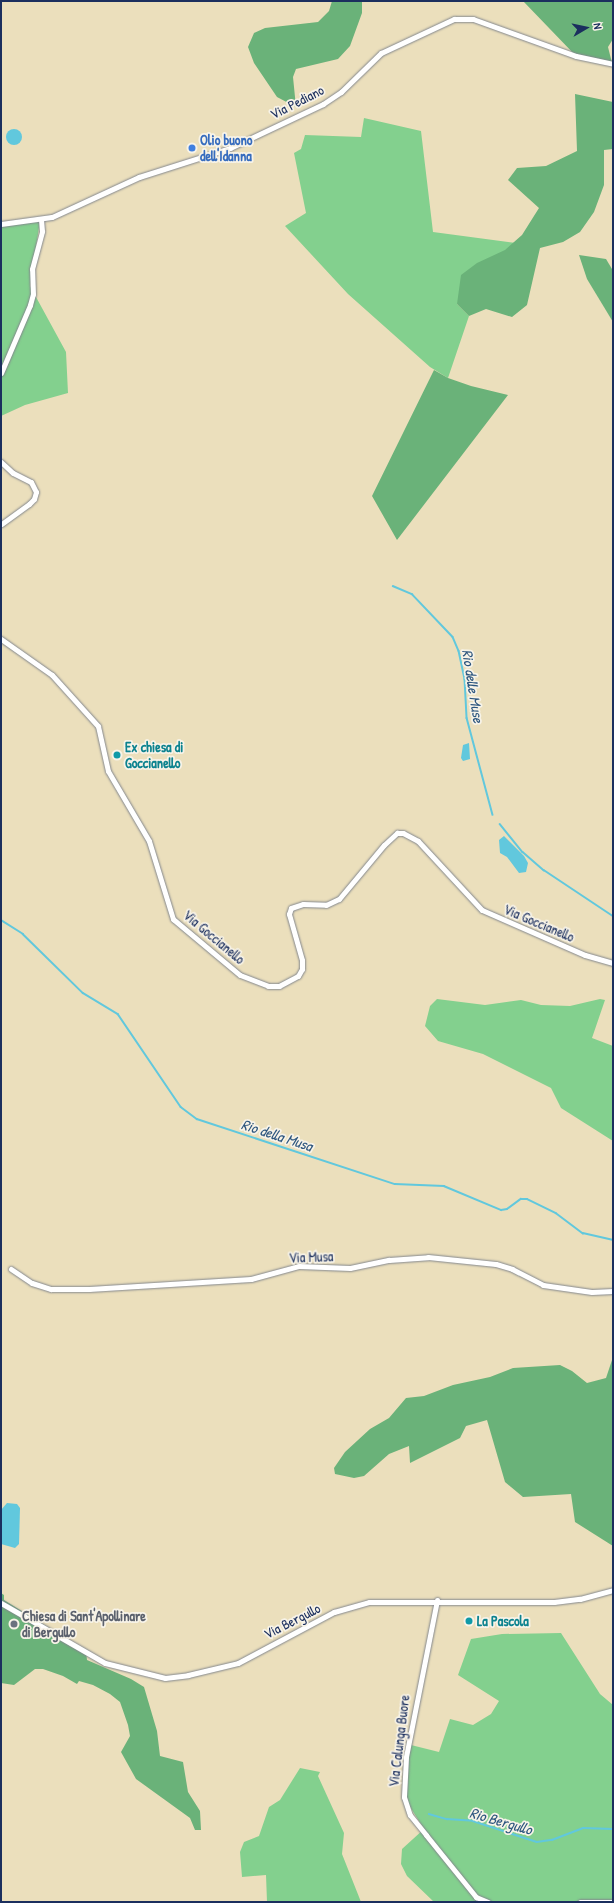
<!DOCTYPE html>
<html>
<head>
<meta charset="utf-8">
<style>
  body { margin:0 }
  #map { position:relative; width:614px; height:1903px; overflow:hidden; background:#ebdfbc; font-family:"Patrick Hand",sans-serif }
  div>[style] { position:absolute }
  .green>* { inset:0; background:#83d08e }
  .forest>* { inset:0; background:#6ab279 }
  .water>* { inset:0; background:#61c8dd }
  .round { border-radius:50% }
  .stream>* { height:1.5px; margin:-0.75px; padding:0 0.75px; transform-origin:0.75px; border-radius:0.75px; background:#61c8dd }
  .roads { filter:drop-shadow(0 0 1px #83878d) drop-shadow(0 0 1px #83878d) }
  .street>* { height:5px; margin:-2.5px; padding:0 2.5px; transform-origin:2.5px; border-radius:2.5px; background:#fff }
  .dots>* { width:11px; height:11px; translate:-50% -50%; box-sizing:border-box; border:2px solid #f7f3e8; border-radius:50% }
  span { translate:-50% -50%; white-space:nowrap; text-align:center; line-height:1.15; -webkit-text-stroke:3.5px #f7f3e8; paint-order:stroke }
  .street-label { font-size:14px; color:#1b2f5e }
  .shop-label { font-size:14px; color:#366cbe; font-weight:700 }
  .left { translate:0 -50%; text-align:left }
  .culture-label { font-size:14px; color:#0d838f; font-weight:700 }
  .worship-label { font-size:14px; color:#5b616d; font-weight:700 }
  .water-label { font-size:15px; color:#2c557e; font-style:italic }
  .frame { position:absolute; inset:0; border:2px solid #1b2f5e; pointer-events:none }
  .north { position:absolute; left:566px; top:8px; width:40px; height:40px; -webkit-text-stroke:3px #f7f3e8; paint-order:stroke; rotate:81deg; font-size:11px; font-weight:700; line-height:16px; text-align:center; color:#1b2f5e }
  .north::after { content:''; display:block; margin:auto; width:14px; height:18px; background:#1b2f5e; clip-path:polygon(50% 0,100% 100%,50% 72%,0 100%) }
</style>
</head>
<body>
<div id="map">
  <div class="green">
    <i style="clip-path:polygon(364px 118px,421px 131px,433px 232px,516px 243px,457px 304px,469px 316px,448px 378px,430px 367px,348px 294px,285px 226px,306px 213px,294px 153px,301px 149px,305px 135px,361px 137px)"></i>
    <i style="clip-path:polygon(40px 221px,30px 286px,66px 352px,68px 393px,25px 405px,1px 416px,1px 223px)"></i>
    <i style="clip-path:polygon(437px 999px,485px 1005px,521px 1000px,541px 1005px,570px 1006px,600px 999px,605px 1000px,592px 1038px,613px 1046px,613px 1141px,561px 1108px,551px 1088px,483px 1054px,438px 1041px,425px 1026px,430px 1006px)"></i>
    <i style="clip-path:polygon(561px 1633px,600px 1694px,613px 1705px,613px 1901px,434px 1902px,407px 1876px,401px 1864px,402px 1849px,424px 1829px,407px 1802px,405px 1777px,407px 1744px,439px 1752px,450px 1719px,473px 1725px,491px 1714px,499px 1701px,458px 1675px,471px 1639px,502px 1634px)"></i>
    <i style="clip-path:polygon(300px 1768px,320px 1772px,318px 1776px,344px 1833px,342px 1854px,361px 1902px,267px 1902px,266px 1875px,242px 1877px,240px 1852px,244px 1842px,259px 1836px,269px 1807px,280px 1800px)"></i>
  </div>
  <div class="forest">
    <i style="clip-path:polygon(332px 1px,362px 1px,362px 13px,350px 46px,338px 59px,296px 69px,293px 77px,296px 107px,277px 97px,254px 63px,248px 47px,254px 33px,265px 28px,318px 22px,329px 11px)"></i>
    <i style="clip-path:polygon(523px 1px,613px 1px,613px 39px,608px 47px,612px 63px,575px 55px)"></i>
    <i style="clip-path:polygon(575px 94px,613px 102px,613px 149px,604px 150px,604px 185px,594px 212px,580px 232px,563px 242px,540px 248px,527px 305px,512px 317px,486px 309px,469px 316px,457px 304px,461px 275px,477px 263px,505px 250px,522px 235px,539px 208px,508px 180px,517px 168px,546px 166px,577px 151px)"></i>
    <i style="clip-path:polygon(579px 255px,606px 259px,612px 269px,613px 322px,587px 279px)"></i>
    <i style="clip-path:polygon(434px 370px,448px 378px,471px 386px,508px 395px,397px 540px,372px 496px)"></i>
    <i style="clip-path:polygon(613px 1357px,613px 1546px,575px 1522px,571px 1494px,523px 1497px,505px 1482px,487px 1420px,466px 1426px,460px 1438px,410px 1463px,409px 1446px,389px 1454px,364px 1476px,354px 1478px,335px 1474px,334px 1468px,345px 1452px,370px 1429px,389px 1418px,406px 1398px,424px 1396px,453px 1385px,490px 1377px,513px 1368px,560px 1365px,572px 1371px,587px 1383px,606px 1378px)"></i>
    <i style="clip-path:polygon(1px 1593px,4px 1595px,4px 1600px,86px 1651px,87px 1660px,131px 1679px,144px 1687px,157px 1731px,160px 1756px,183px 1762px,188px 1792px,200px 1811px,201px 1830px,195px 1830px,190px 1818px,136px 1779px,121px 1752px,130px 1736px,128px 1725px,120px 1702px,110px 1694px,93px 1685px,79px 1681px,77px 1684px,63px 1676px,43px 1669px,35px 1669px,14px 1685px,1px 1683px)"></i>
  </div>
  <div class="water">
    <i class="round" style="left:6px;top:129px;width:16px;height:16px"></i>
    <i style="clip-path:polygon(469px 743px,470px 759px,463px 761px,461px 758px,463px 745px)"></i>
    <i style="clip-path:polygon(504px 836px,524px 856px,528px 863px,526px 872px,519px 873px,507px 857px,500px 853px,499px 840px)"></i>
    <i style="clip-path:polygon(7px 1503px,17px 1504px,20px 1508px,19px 1544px,15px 1548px,1px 1544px,1px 1510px)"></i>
  </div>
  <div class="stream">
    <i style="left:393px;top:586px;width:21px;rotate:23deg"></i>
    <i style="left:412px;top:594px;width:59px;rotate:46.4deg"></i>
    <i style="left:453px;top:637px;width:15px;rotate:67deg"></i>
    <i style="left:459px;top:651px;width:29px;rotate:78deg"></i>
    <i style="left:465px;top:679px;width:39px;rotate:87deg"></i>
    <i style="left:467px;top:718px;width:100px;rotate:75deg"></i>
    <i style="left:500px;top:824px;width:36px;rotate:51deg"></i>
    <i style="left:523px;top:852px;width:28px;rotate:41deg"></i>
    <i style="left:544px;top:870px;width:83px;rotate:33.7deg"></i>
    <i style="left:1px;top:920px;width:26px;rotate:32deg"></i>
    <i style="left:23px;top:934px;width:84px;rotate:44.5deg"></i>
    <i style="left:83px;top:993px;width:41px;rotate:31deg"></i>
    <i style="left:118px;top:1014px;width:112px;rotate:55.9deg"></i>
    <i style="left:181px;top:1107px;width:20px;rotate:37deg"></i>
    <i style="left:197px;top:1119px;width:208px;rotate:18.2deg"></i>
    <i style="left:395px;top:1184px;width:49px;rotate:2.3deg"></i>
    <i style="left:444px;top:1186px;width:62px;rotate:22.8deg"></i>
    <i style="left:501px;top:1210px;width:6px;rotate:-9deg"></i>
    <i style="left:507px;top:1209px;width:17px;rotate:-36deg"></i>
    <i style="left:521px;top:1199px;width:6px"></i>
    <i style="left:527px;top:1199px;width:32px;rotate:26deg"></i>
    <i style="left:556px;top:1213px;width:34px;rotate:37deg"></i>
    <i style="left:583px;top:1233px;width:31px;rotate:13deg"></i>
    <i style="left:429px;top:1814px;width:19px;rotate:16deg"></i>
    <i style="left:447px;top:1819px;width:26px;rotate:4deg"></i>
    <i style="left:473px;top:1821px;width:67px;rotate:18.2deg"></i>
    <i style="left:537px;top:1842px;width:15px;rotate:-8deg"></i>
    <i style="left:552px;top:1840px;width:33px;rotate:-21deg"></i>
    <i style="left:583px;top:1828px;width:30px;rotate:2deg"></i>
  </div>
  <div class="roads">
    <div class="street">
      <i style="left:1px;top:224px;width:51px;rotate:-7.8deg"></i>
      <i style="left:52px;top:217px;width:96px;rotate:-24.7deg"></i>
      <i style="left:139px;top:177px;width:96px;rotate:-17.7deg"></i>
      <i style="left:230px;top:148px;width:103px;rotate:-25.3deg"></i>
      <i style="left:323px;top:104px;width:22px;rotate:-34deg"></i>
      <i style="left:341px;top:92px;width:56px;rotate:-44.3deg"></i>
      <i style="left:381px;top:53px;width:81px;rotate:-25deg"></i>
      <i style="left:454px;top:19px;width:19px"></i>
      <i style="left:473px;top:19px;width:109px;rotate:19.8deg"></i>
      <i style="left:576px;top:56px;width:38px;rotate:12deg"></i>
      <i style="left:1px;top:373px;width:74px;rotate:-66.9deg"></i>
      <i style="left:30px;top:305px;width:11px;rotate:-75deg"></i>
      <i style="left:33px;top:294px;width:25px;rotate:-92deg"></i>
      <i style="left:32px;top:269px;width:39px;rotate:-75deg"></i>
      <i style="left:42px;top:231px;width:11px;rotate:-95deg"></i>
      <i style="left:1px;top:462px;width:16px;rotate:43deg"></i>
      <i style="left:13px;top:473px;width:20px;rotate:27deg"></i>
      <i style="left:31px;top:482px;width:11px;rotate:63deg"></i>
      <i style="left:36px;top:492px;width:7px;rotate:106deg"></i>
      <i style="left:34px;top:499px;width:7px;rotate:135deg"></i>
      <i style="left:29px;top:504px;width:34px;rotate:144deg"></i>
      <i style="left:1px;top:639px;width:62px;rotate:35.2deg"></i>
      <i style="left:52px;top:675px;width:69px;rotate:48deg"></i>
      <i style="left:98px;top:726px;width:46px;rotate:77.5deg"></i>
      <i style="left:108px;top:771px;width:81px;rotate:59.6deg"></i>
      <i style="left:149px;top:841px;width:82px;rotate:72.9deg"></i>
      <i style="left:173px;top:919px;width:87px;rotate:39.9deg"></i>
      <i style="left:240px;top:975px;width:30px;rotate:21deg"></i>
      <i style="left:268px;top:986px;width:11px"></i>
      <i style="left:279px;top:986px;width:21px;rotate:-28deg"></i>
      <i style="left:298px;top:976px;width:8px;rotate:-60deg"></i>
      <i style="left:302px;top:969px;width:9px;rotate:-90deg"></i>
      <i style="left:302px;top:960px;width:48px;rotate:-105.8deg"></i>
      <i style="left:289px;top:914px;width:6px;rotate:-72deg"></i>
      <i style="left:291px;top:908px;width:13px;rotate:-18deg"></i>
      <i style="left:303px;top:904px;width:23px;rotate:2deg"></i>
      <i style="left:326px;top:905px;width:14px;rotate:-25deg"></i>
      <i style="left:339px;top:899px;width:70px;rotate:-50.2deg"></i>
      <i style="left:384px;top:845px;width:18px;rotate:-43deg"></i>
      <i style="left:397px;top:833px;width:6px"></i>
      <i style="left:403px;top:833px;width:17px;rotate:28deg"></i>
      <i style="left:418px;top:841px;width:94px;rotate:47.2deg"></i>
      <i style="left:482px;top:910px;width:112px;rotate:23.6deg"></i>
      <i style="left:585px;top:955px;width:29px;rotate:16deg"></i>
      <i style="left:11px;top:1269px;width:25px;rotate:34deg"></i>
      <i style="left:32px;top:1283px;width:20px;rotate:18deg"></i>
      <i style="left:51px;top:1289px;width:38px"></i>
      <i style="left:89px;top:1289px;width:162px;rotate:-3.5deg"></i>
      <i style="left:251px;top:1279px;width:50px;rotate:-15.2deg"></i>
      <i style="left:299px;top:1266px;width:51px;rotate:2.2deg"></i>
      <i style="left:350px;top:1268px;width:40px;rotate:-12deg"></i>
      <i style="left:389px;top:1260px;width:39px;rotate:-4deg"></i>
      <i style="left:428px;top:1257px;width:68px;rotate:5.9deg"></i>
      <i style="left:496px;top:1264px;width:17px;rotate:17deg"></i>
      <i style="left:512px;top:1269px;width:35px;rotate:27deg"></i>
      <i style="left:543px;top:1285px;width:49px;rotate:8.1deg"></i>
      <i style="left:592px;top:1292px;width:21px;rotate:-3deg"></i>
      <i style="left:437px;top:1600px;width:160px;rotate:101.2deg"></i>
      <i style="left:406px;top:1757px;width:40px;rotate:92.9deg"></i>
      <i style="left:404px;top:1797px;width:19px;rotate:72deg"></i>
      <i style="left:410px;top:1815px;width:26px;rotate:51deg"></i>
      <i style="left:426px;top:1835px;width:80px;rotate:51.1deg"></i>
      <i style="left:476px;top:1897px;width:13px;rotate:23deg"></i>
      <i style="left:1px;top:1603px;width:120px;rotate:30deg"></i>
      <i style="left:105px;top:1663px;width:62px;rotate:14deg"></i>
      <i style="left:165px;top:1678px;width:23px;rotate:-7deg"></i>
      <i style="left:188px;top:1675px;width:51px;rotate:-13.5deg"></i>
      <i style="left:238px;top:1663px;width:109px;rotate:-28deg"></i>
      <i style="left:334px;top:1612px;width:36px;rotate:-16deg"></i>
      <i style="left:369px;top:1602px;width:185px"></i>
      <i style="left:554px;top:1602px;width:26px;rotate:-7deg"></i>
      <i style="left:580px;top:1599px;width:34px;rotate:-15deg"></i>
      <i style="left:580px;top:1902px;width:33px"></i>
    </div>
  </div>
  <div class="dots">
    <i style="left:192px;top:148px;background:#3f7fe0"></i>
    <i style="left:117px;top:755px;background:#0f9aa8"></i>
    <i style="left:469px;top:1621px;background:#0f9aa8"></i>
    <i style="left:14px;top:1624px;background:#6b7280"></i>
  </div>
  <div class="street-label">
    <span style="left:297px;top:102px;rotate:-27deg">Via Pediano</span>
    <span style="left:539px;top:923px;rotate:23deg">Via Goccianello</span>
    <span style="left:214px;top:937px;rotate:40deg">Via Goccianello</span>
    <span style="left:311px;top:1257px;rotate:-2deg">Via Musa</span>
    <span style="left:292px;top:1621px;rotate:-27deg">Via Bergullo</span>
    <span style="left:399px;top:1741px;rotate:-83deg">Via Calunga Buore</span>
  </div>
  <div class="shop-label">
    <span class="left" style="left:200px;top:148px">Olio buono<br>dell'Idanna</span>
  </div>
  <div class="culture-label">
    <span class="left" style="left:125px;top:755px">Ex chiesa di<br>Goccianello</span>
    <span class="left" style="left:477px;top:1621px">La Pascola</span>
  </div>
  <div class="worship-label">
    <span class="left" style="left:22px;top:1624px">Chiesa di Sant'Apollinare<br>di Bergullo</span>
  </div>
  <div class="water-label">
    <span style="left:473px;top:686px;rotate:81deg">Rio delle Muse</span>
    <span style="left:277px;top:1135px;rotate:18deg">Rio della Musa</span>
    <span style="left:501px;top:1821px;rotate:16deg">Rio Bergullo</span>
  </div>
  <div class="frame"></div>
  <div class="north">N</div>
</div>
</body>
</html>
